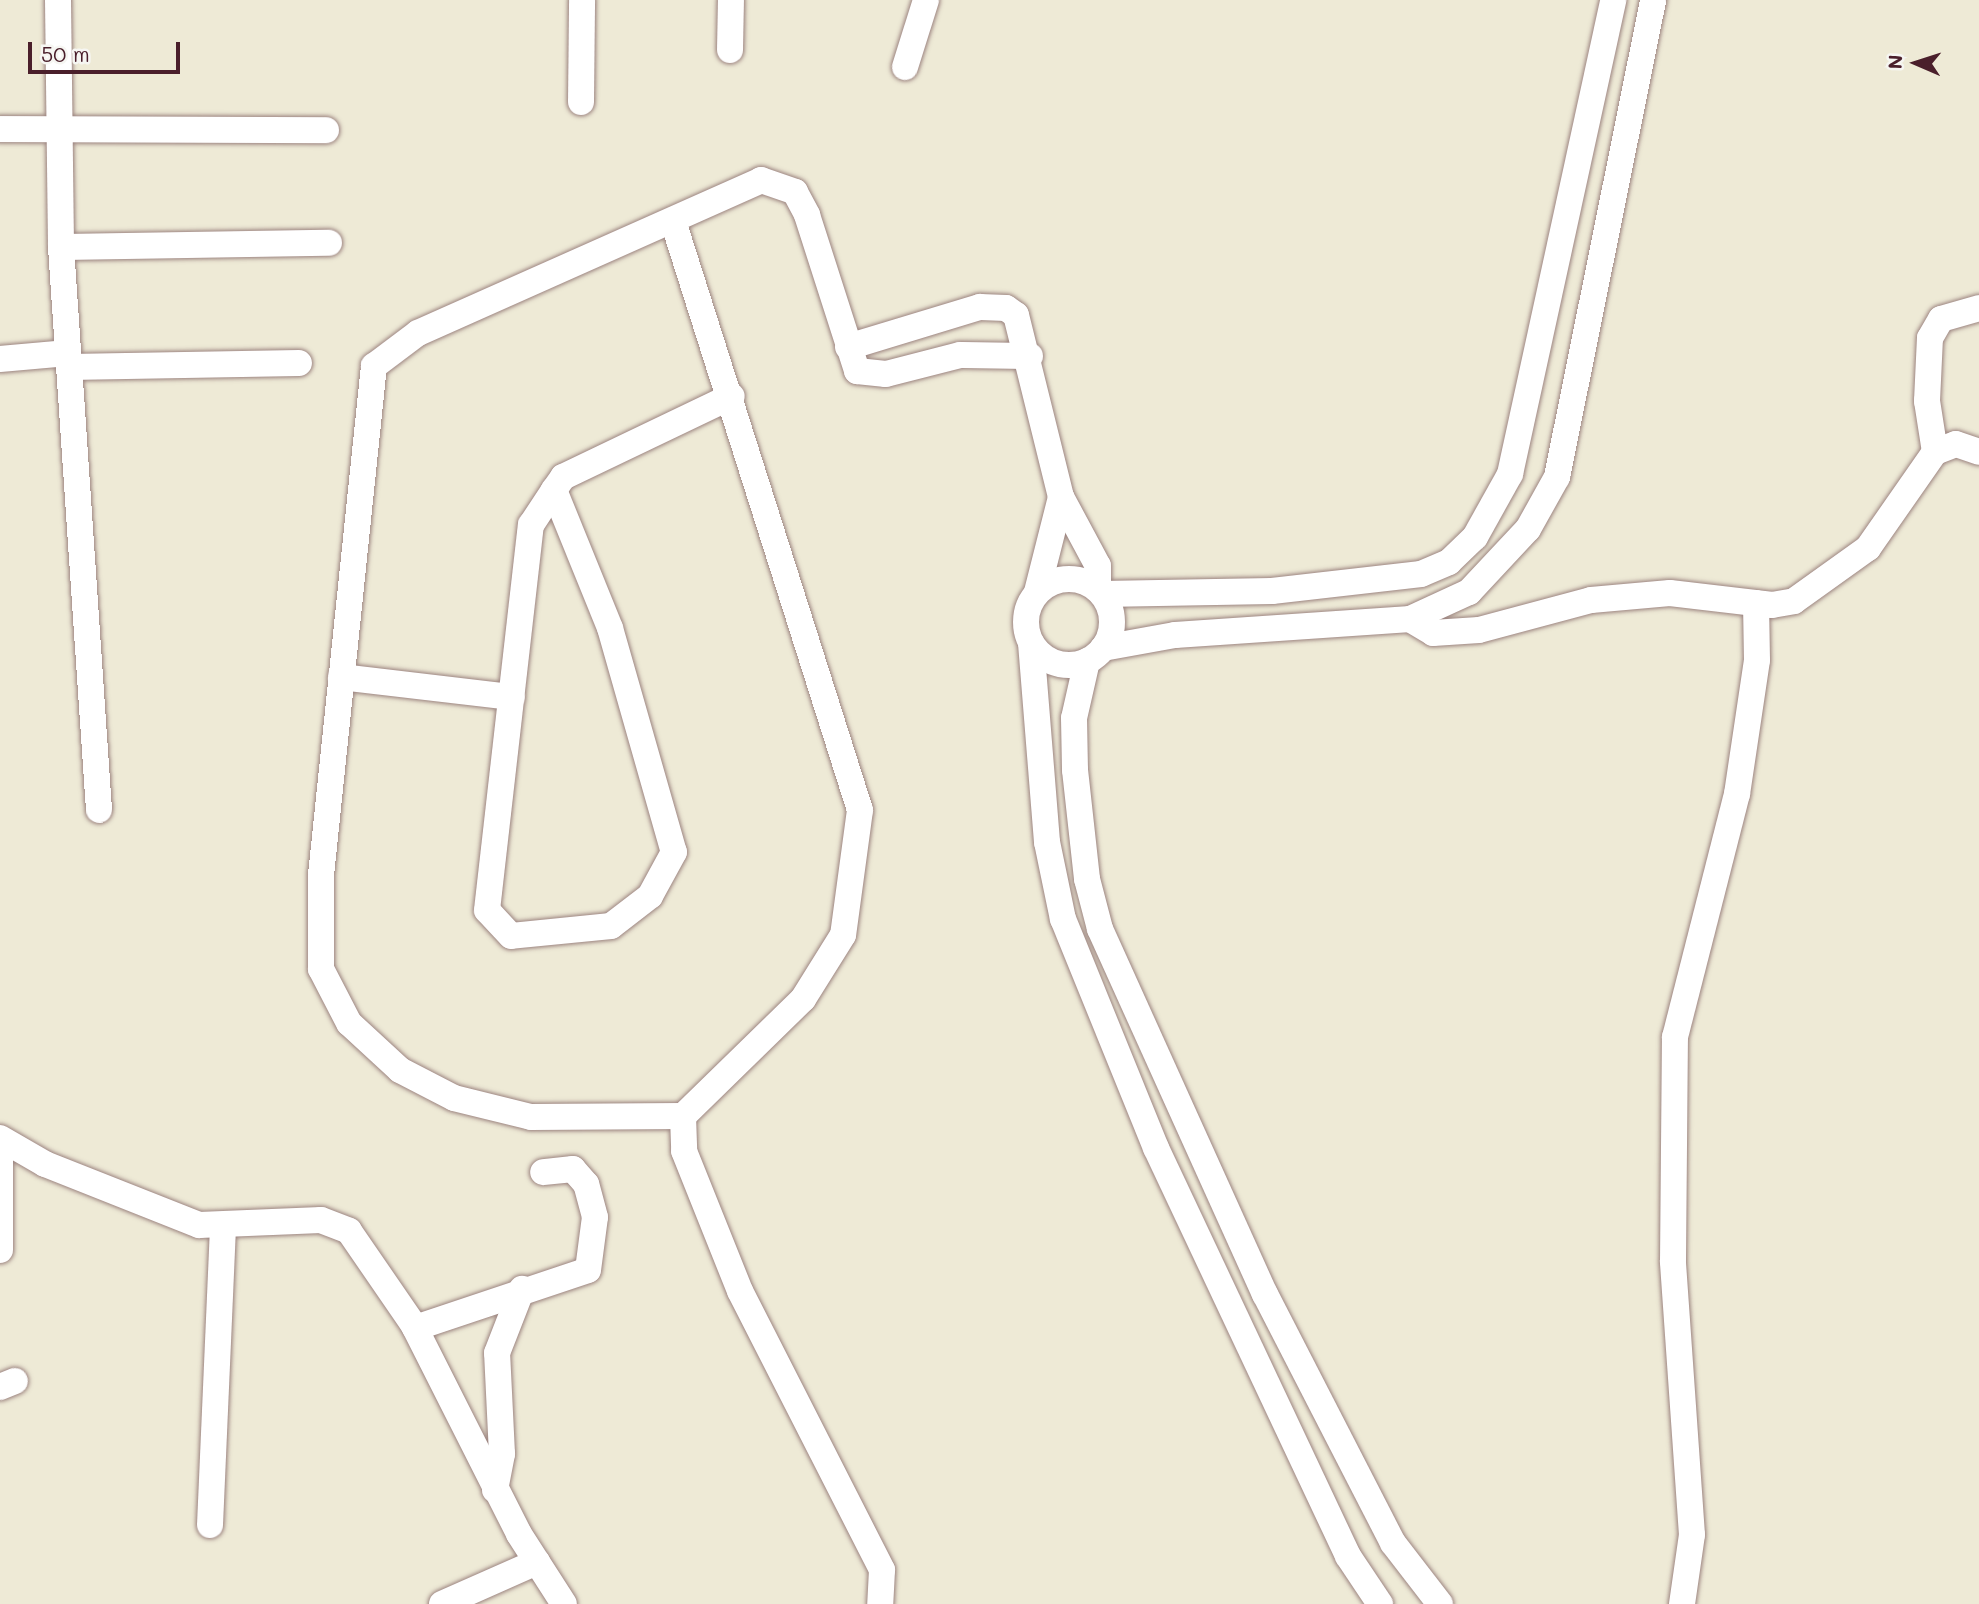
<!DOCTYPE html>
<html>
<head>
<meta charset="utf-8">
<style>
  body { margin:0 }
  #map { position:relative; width:1979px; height:1604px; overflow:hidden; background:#eeead6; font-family:Mali,sans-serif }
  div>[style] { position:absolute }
  .roads { filter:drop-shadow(0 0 2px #9c8480) drop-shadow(0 0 2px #9c8480) }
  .minor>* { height:26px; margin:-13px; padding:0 13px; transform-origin:13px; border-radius:13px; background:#fff }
  .minor>.ring { margin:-13px; padding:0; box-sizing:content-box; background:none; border:26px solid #fff; border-radius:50% }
  span { translate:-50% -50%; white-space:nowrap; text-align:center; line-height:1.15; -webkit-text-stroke:6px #f6f6f2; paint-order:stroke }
  .north { position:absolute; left:1881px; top:28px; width:70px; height:70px; -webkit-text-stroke:5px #f6f6f2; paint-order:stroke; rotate:273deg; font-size:19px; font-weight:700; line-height:28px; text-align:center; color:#4a1f2b }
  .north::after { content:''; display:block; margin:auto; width:24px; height:32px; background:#4a1f2b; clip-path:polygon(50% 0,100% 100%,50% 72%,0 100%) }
  .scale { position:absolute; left:28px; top:42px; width:152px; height:32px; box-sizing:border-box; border:4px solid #4a1f2b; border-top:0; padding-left:9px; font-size:21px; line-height:24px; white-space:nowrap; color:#4a1f2b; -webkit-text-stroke:5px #f6f6f2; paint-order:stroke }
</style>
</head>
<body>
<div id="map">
  <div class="roads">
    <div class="minor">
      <i style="left:58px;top:0;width:247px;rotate:89.3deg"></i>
      <i style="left:61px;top:247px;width:564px;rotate:86.14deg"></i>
      <i style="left:730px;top:50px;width:50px;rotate:-88.9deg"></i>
      <i style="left:905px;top:67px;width:70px;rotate:-72.6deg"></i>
      <i style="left:581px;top:102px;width:102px;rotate:-89.4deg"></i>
      <i style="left:0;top:129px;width:326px;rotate:0.2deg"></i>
      <i style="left:673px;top:221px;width:618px;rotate:72.39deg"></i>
      <i style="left:860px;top:810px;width:126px;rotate:97.7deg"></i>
      <i style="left:843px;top:935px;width:75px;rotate:122deg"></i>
      <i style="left:803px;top:999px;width:168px;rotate:135.7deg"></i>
      <i style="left:683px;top:1116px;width:35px;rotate:88deg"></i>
      <i style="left:684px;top:1151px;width:151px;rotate:68.2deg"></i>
      <i style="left:740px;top:1291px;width:313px;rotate:63deg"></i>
      <i style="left:882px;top:1570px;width:34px;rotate:93deg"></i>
      <i style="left:61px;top:247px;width:268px;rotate:-0.9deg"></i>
      <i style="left:848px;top:347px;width:138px;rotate:-16.9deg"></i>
      <i style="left:980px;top:307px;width:26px;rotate:2deg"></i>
      <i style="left:1006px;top:308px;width:12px;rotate:35deg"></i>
      <i style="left:1016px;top:315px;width:187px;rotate:76.1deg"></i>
      <i style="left:1061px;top:497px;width:78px;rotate:61.8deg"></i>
      <i style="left:1098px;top:566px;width:23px;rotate:90deg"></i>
      <i style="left:0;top:359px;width:68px;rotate:-5deg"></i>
      <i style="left:69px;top:367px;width:230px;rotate:-1deg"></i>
      <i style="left:1935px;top:452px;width:52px;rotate:-98.9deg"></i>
      <i style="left:1927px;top:401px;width:63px;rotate:-87.3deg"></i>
      <i style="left:1930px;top:338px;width:22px;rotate:-60deg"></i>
      <i style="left:1941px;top:319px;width:40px;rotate:-16deg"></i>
      <i style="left:554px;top:490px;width:149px;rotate:67.9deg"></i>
      <i style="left:610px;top:628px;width:233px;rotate:74.1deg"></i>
      <i style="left:674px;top:852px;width:50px;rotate:118.6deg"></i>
      <i style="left:650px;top:896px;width:49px;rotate:142.4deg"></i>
      <i style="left:611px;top:926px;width:100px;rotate:174.3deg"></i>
      <i style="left:511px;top:936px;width:35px;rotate:-133deg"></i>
      <i style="left:487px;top:910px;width:388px;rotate:-83.5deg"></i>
      <i style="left:531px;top:525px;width:42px;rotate:-56.7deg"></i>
      <i style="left:554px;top:490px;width:16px;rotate:-55deg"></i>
      <i style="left:563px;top:477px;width:187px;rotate:-25.6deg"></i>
      <i class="ring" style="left:1026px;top:579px;width:60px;height:60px"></i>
      <i style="left:1037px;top:592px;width:98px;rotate:-75.8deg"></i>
      <i style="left:1102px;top:594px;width:170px;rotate:-1deg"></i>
      <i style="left:1272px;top:591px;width:150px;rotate:-6.5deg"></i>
      <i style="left:1421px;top:574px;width:30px;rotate:-23deg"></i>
      <i style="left:1449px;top:562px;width:36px;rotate:-44deg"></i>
      <i style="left:1475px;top:537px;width:72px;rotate:-60.9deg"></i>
      <i style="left:1510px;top:474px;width:485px;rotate:-77.7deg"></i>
      <i style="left:1410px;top:619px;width:27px;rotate:31deg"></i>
      <i style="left:1433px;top:633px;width:46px;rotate:-3.7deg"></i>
      <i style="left:1479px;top:630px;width:116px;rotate:-15deg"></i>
      <i style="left:1591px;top:600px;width:79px;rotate:-5.1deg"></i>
      <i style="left:1670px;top:593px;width:103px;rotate:6.7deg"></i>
      <i style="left:1772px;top:605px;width:22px;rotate:-10deg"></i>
      <i style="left:1794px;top:601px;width:91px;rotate:-35.6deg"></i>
      <i style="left:1868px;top:548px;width:117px;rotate:-55.1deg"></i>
      <i style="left:1935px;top:452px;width:22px;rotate:-21deg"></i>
      <i style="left:1956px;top:444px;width:24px;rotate:19deg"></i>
      <i style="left:1031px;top:643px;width:200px;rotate:85.4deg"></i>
      <i style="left:1047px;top:842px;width:79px;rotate:78.3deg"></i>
      <i style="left:1063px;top:919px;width:247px;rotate:67.9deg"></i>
      <i style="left:1156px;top:1148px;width:451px;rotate:64.8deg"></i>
      <i style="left:1348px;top:1556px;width:58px;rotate:56.3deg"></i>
      <i style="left:1103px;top:648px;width:73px;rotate:-10.2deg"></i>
      <i style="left:1175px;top:635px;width:236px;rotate:-3.9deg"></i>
      <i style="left:1410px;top:619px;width:65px;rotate:-24.6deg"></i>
      <i style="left:1469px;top:592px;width:86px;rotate:-46.9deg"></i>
      <i style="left:1528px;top:529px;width:60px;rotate:-60.9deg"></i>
      <i style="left:1557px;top:477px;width:487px;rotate:-78.6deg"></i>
      <i style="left:1087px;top:661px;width:58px;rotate:102.8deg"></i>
      <i style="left:1074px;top:718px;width:52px;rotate:88.9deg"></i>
      <i style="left:1075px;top:770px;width:110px;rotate:83.7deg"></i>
      <i style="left:1087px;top:879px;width:52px;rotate:75.4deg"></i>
      <i style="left:1100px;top:929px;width:401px;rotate:65.7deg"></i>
      <i style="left:1265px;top:1294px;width:280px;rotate:62.8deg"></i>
      <i style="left:1393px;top:1543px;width:77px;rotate:52.4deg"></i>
      <i style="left:341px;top:677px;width:172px;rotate:6.7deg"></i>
      <i style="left:683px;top:1116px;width:152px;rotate:179.6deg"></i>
      <i style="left:531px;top:1117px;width:79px;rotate:-166.1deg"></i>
      <i style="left:454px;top:1098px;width:61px;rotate:-152.6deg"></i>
      <i style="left:400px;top:1070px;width:69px;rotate:-137.3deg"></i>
      <i style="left:349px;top:1023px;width:61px;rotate:-117.4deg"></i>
      <i style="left:321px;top:969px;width:94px;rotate:-90deg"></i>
      <i style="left:321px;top:875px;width:512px;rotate:-84.06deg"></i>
      <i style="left:374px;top:366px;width:55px;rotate:-36.9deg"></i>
      <i style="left:418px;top:333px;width:376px;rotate:-24deg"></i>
      <i style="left:761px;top:180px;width:36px;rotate:19deg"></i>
      <i style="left:795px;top:192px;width:26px;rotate:62deg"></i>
      <i style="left:807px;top:215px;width:164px;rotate:72.2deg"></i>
      <i style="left:857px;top:371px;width:29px;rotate:6deg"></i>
      <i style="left:886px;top:374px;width:76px;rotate:-14.4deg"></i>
      <i style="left:960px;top:355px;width:70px;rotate:0.8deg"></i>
      <i style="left:0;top:1138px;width:52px;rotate:30deg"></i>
      <i style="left:45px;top:1164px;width:166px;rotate:21.6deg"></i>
      <i style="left:199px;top:1225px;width:122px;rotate:-2.3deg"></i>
      <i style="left:321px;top:1220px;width:30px;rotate:21deg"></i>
      <i style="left:349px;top:1231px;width:113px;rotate:55.5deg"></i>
      <i style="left:413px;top:1324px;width:235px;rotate:63.2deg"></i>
      <i style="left:519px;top:1534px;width:83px;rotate:57.3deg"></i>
      <i style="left:0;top:1159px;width:91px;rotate:90deg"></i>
      <i style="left:415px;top:1328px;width:182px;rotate:-18.5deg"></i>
      <i style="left:588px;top:1270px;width:53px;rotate:-82.5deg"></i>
      <i style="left:595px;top:1217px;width:34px;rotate:-105deg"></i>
      <i style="left:586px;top:1184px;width:20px;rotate:-131deg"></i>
      <i style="left:573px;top:1169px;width:30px;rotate:174deg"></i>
      <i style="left:0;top:1387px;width:16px;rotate:-22deg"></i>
      <i style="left:495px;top:1490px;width:37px;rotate:-79deg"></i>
      <i style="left:502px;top:1454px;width:101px;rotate:-92.8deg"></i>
      <i style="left:497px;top:1353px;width:69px;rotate:-68.7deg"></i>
      <i style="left:210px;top:1525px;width:298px;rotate:-87.5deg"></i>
      <i style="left:442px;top:1604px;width:104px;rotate:-23.9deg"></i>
      <i style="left:1682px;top:1604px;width:70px;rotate:-81.8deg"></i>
      <i style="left:1692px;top:1535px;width:275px;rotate:-94deg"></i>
      <i style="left:1673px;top:1261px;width:224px;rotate:-89.5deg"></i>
      <i style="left:1675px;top:1037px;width:251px;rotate:-75.7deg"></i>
      <i style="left:1737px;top:794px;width:135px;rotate:-81.5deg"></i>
      <i style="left:1757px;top:660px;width:57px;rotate:-91deg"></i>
    </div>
  </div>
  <div class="north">N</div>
  <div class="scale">50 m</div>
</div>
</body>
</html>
